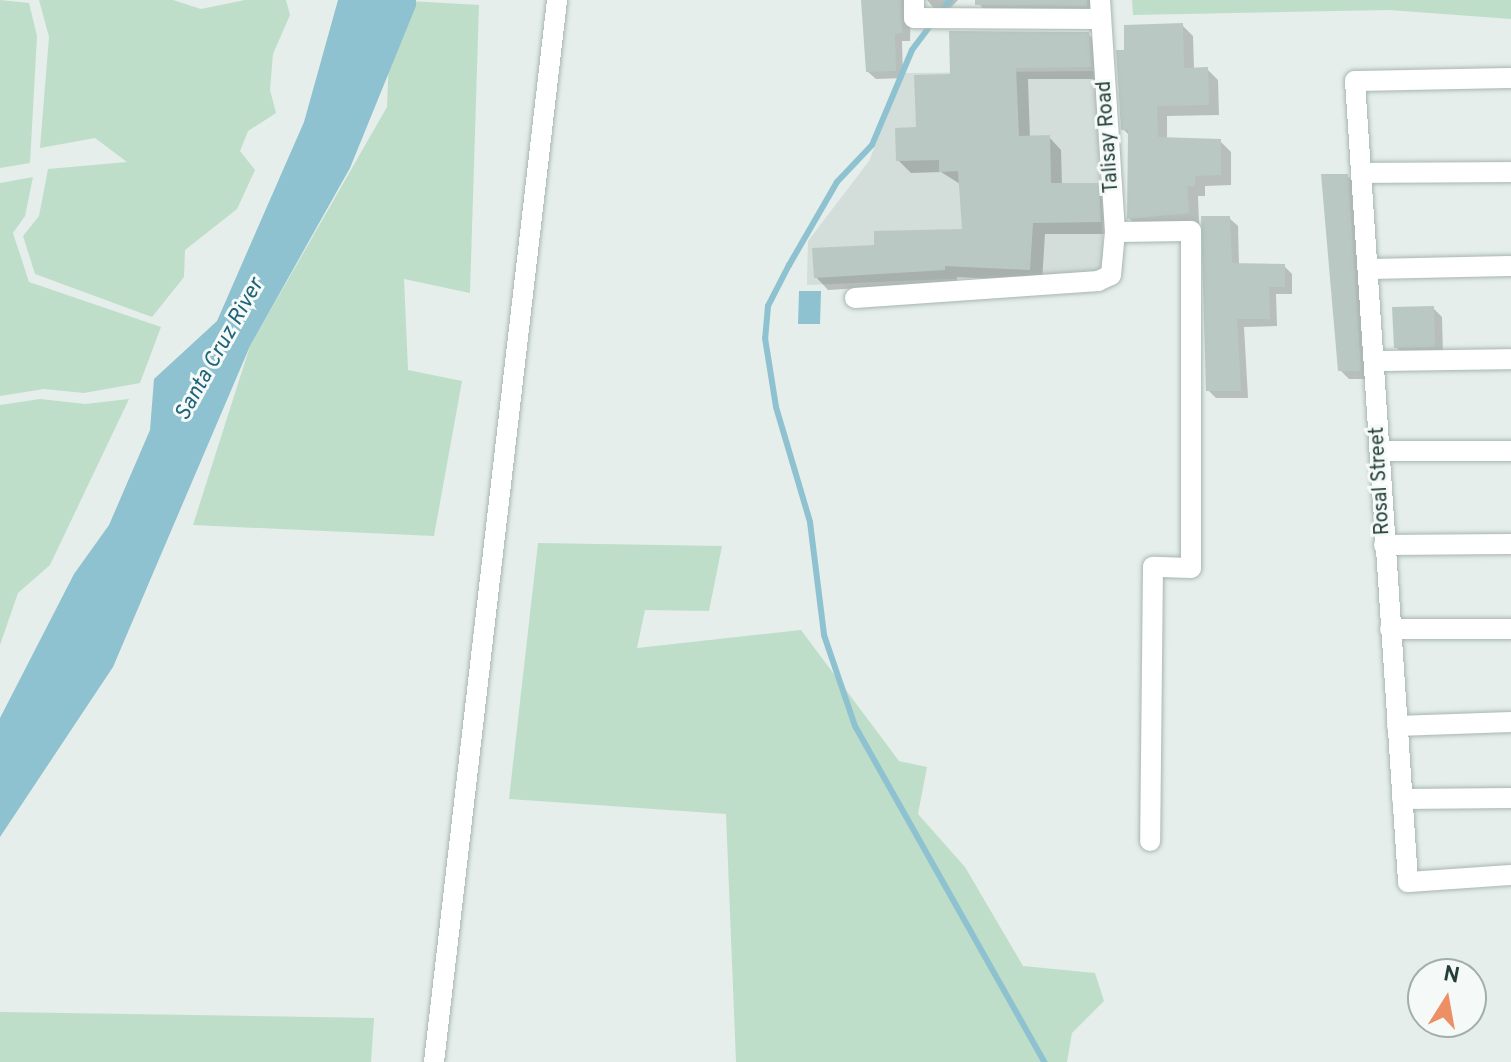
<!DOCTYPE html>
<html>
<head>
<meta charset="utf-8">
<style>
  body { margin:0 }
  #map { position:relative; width:1511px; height:1062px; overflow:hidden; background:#e5eeea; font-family:Overpass,sans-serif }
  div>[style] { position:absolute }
  .built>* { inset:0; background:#d3ddd9 }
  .green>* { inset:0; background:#bfdec9 }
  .water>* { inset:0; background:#8fc2d0 }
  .shadow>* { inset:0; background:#0003 }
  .stream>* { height:6px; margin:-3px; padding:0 3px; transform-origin:3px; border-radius:3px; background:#8fc2d0 }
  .building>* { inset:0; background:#bac8c3 }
  .roads { filter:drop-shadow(0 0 2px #a7b6b2) drop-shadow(0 0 2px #a7b6b2) }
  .minor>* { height:20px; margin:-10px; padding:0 10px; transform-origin:10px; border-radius:10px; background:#fff }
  span { translate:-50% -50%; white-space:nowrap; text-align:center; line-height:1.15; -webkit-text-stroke:6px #f5faf8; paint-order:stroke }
  .street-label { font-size:20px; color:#243f3a }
  .water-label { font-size:22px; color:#206479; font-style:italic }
  .north { position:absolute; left:1407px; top:958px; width:80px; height:80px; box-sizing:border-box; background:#f5faf8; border:2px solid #a1afac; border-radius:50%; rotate:11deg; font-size:22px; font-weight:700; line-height:32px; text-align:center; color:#243f3a }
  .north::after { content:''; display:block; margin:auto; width:28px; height:36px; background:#ed8f64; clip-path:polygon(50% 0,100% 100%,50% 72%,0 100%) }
</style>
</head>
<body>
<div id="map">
  <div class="built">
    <i style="clip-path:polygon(1095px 71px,1104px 266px,1100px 273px,807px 285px,808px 241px,869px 161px,905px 73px)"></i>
  </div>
  <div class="green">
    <i style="clip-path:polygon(0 0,29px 3px,37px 36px,30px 163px,0 168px)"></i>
    <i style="clip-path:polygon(39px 0,173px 0,201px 9px,245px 0,286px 0,290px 15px,273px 54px,270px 90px,276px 113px,248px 131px,240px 151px,255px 170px,237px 209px,185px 250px,184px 277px,152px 317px,35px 274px,23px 236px,39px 216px,48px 169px,127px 162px,95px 138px,40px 148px,49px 37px)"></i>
    <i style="clip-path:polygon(391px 0,479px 5px,470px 293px,404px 279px,408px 370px,462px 381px,434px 536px,193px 525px,250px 346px,387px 107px)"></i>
    <i style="clip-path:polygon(1132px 0,1511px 0,1511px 19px,1389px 10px,1133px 15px)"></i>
    <i style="clip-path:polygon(33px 177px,25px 216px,13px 233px,29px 282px,161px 327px,140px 383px,84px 393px,44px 389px,0 396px,0 183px)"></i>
    <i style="clip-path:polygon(40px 399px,85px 404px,129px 399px,50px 565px,18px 593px,0 645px,0 405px)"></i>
    <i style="clip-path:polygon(538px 543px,722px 546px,709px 611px,645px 610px,637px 648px,801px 630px,899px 761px,927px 767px,918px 814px,965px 867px,1023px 966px,1095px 973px,1104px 1001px,1072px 1033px,1067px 1062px,736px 1062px,726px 814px,509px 799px)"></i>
    <i style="clip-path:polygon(0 1012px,374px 1018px,371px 1062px,0 1062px)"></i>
  </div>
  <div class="water">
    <i style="clip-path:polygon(338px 0,416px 0,416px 6px,350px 168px,250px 346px,113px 667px,0 837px,0 718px,74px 574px,109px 525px,150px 430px,154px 379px,217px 321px,304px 122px)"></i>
    <i style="clip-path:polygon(799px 291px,821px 291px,820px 324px,798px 324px)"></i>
  </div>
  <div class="shadow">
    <i style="clip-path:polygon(866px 0,915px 0,911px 1px,910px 41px,902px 41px,903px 78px,876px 79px,867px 71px)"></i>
    <i style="clip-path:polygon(927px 0,958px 0,946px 13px,938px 13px)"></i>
    <i style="clip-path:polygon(977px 0,1097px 0,1096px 14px,986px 13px)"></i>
    <i style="clip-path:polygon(1182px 25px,1193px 36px,1194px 69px,1207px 69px,1218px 80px,1219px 115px,1167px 116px,1167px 140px,1220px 141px,1231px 152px,1231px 185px,1205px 186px,1205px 196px,1198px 196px,1199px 224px,1140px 229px,1129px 218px,1130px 136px,1123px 129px,1126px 51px)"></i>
    <i style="clip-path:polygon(1088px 34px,1101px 47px,1103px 79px,1028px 79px,1030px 138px,1049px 137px,1061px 150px,1062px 185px,1098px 185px,1111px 197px,1113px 234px,1045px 234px,1042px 282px,957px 277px,957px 282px,828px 290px,816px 277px,876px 247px,964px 231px,960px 184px,941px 172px,911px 173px,898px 160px,918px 129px,952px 76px)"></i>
    <i style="clip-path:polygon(1347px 176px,1356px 184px,1368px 379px,1349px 379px,1340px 370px)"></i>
    <i style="clip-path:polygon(1229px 218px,1238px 226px,1239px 265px,1284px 266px,1292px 274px,1292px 294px,1276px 294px,1277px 326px,1244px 327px,1248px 398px,1216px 398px,1208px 390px)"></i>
    <i style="clip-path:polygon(1433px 308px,1442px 317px,1443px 355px,1404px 356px,1396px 347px)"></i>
  </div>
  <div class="stream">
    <i style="left:940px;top:13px;width:16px;rotate:-52deg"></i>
    <i style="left:933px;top:22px;width:35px;rotate:127deg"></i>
    <i style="left:912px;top:50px;width:103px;rotate:112.8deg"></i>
    <i style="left:872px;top:145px;width:51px;rotate:133.4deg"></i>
    <i style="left:837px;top:182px;width:96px;rotate:120deg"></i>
    <i style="left:789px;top:265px;width:46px;rotate:117.1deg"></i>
    <i style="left:768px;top:306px;width:32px;rotate:95deg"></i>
    <i style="left:765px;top:338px;width:70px;rotate:80.9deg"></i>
    <i style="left:776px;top:407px;width:120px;rotate:73.5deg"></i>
    <i style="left:810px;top:522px;width:114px;rotate:82.9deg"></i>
    <i style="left:824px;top:635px;width:96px;rotate:71.2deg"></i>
    <i style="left:855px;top:726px;width:386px;rotate:60.6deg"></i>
  </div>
  <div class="building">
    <i style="clip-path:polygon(861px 0,901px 0,902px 33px,895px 34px,896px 71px,866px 72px)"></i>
    <i style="clip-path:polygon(975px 0,1087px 0,1087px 6px,975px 5px)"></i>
    <i style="clip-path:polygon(1183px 23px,1184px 68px,1208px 67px,1209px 105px,1157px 106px,1158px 137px,1221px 139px,1221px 175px,1195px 176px,1195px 186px,1187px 186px,1189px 213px,1127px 219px,1128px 130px,1121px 130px,1116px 50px,1124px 50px,1124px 25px)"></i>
    <i style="clip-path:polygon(949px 31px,1089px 32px,1091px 67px,1016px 68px,1019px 136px,1050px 135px,1051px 183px,1099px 183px,1101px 222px,1033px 223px,1030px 270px,945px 266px,945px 270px,814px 278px,812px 248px,874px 245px,874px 231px,962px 229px,958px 171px,939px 172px,939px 160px,896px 161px,895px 128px,916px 127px,914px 75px,950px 74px)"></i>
    <i style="clip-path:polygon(1321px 174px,1348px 174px,1361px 371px,1338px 371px)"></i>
    <i style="clip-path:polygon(1201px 216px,1230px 216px,1232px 263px,1285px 264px,1285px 287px,1269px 287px,1270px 319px,1237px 319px,1241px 391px,1206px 391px)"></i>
    <i style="clip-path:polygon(1434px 306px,1435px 347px,1394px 348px,1392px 307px)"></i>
  </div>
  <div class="roads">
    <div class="minor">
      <i style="left:914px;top:0;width:18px;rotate:90deg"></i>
      <i style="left:914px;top:18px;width:187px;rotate:0.3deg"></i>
      <i style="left:1511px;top:78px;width:156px;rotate:178.9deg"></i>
      <i style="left:1355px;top:81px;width:803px;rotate:86.21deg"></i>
      <i style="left:1408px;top:882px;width:103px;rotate:-3.9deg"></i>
      <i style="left:1362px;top:173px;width:149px;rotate:-0.4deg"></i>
      <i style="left:1115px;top:232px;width:76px;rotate:-0.8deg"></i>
      <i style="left:1191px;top:231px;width:337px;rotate:90deg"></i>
      <i style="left:1191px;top:568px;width:38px;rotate:-178deg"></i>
      <i style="left:1153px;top:567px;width:274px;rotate:90.6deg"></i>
      <i style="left:1369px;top:269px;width:142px;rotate:-1.2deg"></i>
      <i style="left:855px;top:298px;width:244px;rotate:-4deg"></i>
      <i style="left:1098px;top:281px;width:14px;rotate:-25deg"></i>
      <i style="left:1111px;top:275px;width:43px;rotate:-84.7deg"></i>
      <i style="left:1115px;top:232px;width:232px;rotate:-93.7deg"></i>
      <i style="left:1375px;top:361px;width:136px;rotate:-0.8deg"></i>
      <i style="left:1380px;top:451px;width:131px"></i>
      <i style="left:1384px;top:545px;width:127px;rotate:-0.5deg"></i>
      <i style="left:1390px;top:629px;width:121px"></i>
      <i style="left:1397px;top:726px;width:114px;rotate:-2deg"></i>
      <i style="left:1402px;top:799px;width:109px;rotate:-0.5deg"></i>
      <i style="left:434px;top:1062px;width:1069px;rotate:-83.39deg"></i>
    </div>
  </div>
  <div class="street-label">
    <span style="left:1109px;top:137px;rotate:-94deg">Talisay Road</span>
    <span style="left:1381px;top:481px;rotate:-93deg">Rosal Street</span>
  </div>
  <div class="water-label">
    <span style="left:220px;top:350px;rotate:-61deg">Santa Cruz River</span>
  </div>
  <div class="north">N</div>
</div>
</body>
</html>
